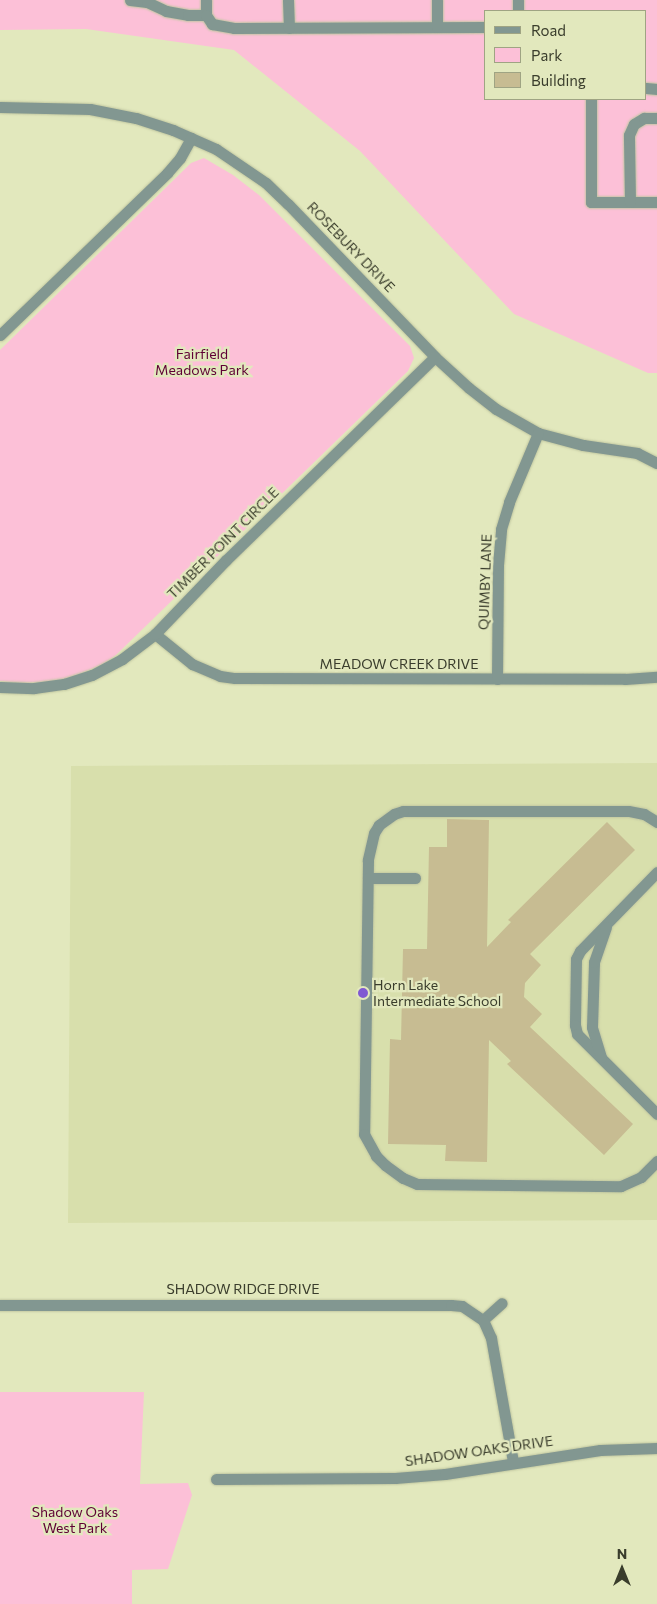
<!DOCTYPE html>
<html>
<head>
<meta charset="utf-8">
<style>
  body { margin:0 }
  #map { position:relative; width:657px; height:1604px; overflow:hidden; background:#e2e8bd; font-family:Commissioner,sans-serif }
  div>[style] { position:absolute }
  .built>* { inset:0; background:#d8dfac }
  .green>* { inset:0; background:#fcc0d7 }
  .building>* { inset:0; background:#c7bc92 }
  .roads { filter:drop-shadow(0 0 1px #c0c6a0) drop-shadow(0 0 1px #c0c6a0) }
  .minor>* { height:11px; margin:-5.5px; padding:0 5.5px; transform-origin:5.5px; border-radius:5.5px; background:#829791 }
  .dots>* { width:14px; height:14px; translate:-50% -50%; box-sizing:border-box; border:2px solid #e2e8bd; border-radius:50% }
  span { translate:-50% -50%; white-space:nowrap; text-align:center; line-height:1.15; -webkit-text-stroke:4.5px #e2e8bd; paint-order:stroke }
  .street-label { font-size:14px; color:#3a3d2c }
  .park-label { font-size:14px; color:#5f0035 }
  .poi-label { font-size:14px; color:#3a3d2c }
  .left { translate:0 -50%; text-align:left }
  .legend { position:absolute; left:484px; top:10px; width:162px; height:90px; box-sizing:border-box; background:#e2e8bd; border:1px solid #9fa483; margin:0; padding:6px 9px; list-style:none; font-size:15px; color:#3a3d2c }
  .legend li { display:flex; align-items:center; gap:10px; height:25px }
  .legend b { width:25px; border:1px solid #9fa483 }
  .north { position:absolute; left:597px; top:1544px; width:50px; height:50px; -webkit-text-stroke:4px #e2e8bd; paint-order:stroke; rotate:0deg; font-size:14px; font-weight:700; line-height:20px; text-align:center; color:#3a3d2c }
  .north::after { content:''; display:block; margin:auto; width:18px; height:22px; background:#3a3d2c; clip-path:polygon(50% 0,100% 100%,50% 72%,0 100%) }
</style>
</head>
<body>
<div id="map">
  <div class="built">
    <i style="clip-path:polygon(657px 763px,657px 1220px,68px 1223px,71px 766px)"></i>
  </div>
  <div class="green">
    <i style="clip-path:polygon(evenodd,0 0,657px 0,657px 373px,648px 373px,514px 314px,360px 151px,234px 50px,86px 29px,0 30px,0 0,486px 11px,646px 11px,646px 99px,486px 99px,486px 11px)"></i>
    <i style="clip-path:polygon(204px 158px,233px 175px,259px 195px,410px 346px,414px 358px,408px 371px,116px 655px,103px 664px,70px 678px,50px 682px,18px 683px,0 681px,0 350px,191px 163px)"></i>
    <i style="clip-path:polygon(0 1392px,144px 1392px,140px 1484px,188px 1483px,192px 1495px,168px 1569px,132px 1570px,132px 1604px,0 1604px)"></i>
  </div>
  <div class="building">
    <i style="clip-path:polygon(447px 819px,489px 820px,487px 947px,511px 922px,508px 920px,607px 822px,635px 850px,530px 954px,541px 965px,525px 983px,524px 997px,542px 1014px,530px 1027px,633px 1124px,604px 1155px,507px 1064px,511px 1061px,489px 1040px,487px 1162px,445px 1161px,446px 1145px,388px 1144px,390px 1039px,401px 1040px,403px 949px,427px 949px,429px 847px,447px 847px)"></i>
  </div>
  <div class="roads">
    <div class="minor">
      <i style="left:130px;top:0;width:17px;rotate:7deg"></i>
      <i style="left:147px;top:2px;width:21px;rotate:25deg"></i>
      <i style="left:166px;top:11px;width:22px;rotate:10deg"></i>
      <i style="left:188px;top:15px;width:18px"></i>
      <i style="left:206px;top:0;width:15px;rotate:90deg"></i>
      <i style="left:206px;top:15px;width:11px;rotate:56deg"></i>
      <i style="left:212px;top:24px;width:22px;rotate:10deg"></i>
      <i style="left:234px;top:28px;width:252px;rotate:-0.2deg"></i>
      <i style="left:288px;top:0;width:28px;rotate:88deg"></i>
      <i style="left:518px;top:0;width:11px;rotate:90deg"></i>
      <i style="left:437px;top:27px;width:27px;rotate:-90deg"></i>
      <i style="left:646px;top:88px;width:11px;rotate:5deg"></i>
      <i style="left:591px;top:99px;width:103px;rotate:90deg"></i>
      <i style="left:591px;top:202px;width:66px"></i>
      <i style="left:0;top:107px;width:90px;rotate:1.3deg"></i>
      <i style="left:90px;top:109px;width:47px;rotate:11.1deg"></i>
      <i style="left:136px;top:118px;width:39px;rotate:18deg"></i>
      <i style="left:173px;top:130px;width:47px;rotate:23.8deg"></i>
      <i style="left:216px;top:149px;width:60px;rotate:34.2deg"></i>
      <i style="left:266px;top:183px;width:30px;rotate:44deg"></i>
      <i style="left:288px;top:204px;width:212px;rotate:46.1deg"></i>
      <i style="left:435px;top:357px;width:46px;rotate:42.4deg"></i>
      <i style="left:469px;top:388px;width:34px;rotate:38deg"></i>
      <i style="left:496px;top:409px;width:48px;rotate:29.7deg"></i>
      <i style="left:538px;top:433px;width:47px;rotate:14.9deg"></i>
      <i style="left:583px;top:445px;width:55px;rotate:8.4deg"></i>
      <i style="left:637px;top:453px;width:22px;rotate:27deg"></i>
      <i style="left:630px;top:202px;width:67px;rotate:-90.9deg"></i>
      <i style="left:629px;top:135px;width:12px;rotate:-66deg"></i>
      <i style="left:634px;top:124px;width:12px;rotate:-31deg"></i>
      <i style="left:644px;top:118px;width:13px"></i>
      <i style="left:0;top:335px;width:233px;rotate:-44.1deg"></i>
      <i style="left:167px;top:173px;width:20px;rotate:-49deg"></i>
      <i style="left:180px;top:158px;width:23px;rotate:-61deg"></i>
      <i style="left:155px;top:634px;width:48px;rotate:39deg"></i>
      <i style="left:192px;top:664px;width:30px;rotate:23deg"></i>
      <i style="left:220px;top:676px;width:15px;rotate:8deg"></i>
      <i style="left:235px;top:678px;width:390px;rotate:0.1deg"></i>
      <i style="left:625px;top:679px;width:32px;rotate:-4deg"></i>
      <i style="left:497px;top:679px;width:114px;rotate:-89.5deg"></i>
      <i style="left:498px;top:565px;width:36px;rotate:-85deg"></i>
      <i style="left:501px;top:529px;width:28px;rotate:-73deg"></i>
      <i style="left:509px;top:502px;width:75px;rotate:-67.2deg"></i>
      <i style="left:0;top:687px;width:34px;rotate:2deg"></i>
      <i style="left:34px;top:688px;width:30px;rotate:-8deg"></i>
      <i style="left:64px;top:684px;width:29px;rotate:-18deg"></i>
      <i style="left:92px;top:675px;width:34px;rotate:-28deg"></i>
      <i style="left:122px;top:659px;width:41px;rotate:-37.1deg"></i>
      <i style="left:155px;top:634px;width:103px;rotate:-46.2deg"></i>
      <i style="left:226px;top:560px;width:291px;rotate:-44.2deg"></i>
      <i style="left:657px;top:822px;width:15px;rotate:-148deg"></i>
      <i style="left:644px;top:814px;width:16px;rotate:-169deg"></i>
      <i style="left:628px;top:811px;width:225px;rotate:180deg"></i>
      <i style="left:403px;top:811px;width:9px;rotate:162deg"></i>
      <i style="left:394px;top:814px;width:19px;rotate:144deg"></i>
      <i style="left:379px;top:825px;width:9px;rotate:122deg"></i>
      <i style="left:374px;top:833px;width:28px;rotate:103deg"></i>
      <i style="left:368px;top:860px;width:274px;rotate:90.8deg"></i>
      <i style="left:364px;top:1134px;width:25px;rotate:61deg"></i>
      <i style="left:376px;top:1156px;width:13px;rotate:45deg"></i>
      <i style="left:385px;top:1165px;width:22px;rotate:36deg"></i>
      <i style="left:403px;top:1178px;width:15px;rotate:23deg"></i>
      <i style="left:417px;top:1184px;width:204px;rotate:0.6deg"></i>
      <i style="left:621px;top:1186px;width:22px;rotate:-24deg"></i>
      <i style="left:641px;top:1177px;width:23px;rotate:-45deg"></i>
      <i style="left:657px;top:872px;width:110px;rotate:134.3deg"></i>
      <i style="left:580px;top:951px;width:9px;rotate:117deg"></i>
      <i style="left:576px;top:959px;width:66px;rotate:90.9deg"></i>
      <i style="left:575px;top:1025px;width:9px;rotate:77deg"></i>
      <i style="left:577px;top:1034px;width:113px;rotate:45deg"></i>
      <i style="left:368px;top:878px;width:47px"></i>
      <i style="left:601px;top:1057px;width:31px;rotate:-107deg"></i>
      <i style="left:592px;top:1027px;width:65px;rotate:-88.2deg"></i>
      <i style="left:594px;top:962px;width:37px;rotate:-71deg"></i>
      <i style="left:0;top:1305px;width:451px"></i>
      <i style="left:451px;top:1305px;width:11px;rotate:5deg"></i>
      <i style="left:462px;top:1306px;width:25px;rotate:34deg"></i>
      <i style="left:483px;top:1320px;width:25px;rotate:-42deg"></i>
      <i style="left:483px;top:1320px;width:20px;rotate:66deg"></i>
      <i style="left:491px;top:1338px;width:126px;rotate:79.9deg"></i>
      <i style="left:216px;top:1479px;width:179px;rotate:-0.3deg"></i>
      <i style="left:395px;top:1478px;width:50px;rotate:-4.6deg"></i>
      <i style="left:445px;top:1474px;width:157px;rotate:-8.8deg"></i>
      <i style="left:600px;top:1450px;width:57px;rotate:-2deg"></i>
    </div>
  </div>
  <div class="dots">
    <i style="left:363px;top:993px;background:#8059d2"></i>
  </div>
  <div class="street-label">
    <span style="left:351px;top:247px;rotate:46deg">ROSEBURY DRIVE</span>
    <span style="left:223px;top:543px;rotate:-45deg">TIMBER POINT CIRCLE</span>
    <span style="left:485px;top:582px;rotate:-88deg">QUIMBY LANE</span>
    <span style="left:399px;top:664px">MEADOW CREEK DRIVE</span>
    <span style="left:243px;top:1289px">SHADOW RIDGE DRIVE</span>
    <span style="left:479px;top:1451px;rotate:-8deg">SHADOW OAKS DRIVE</span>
  </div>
  <div class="park-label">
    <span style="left:202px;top:362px">Fairfield<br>Meadows Park</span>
    <span style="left:75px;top:1520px">Shadow Oaks<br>West Park</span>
  </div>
  <div class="poi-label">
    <span class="left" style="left:373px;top:993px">Horn Lake<br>Intermediate School</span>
  </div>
  <ul class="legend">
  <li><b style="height:6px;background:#829791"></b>Road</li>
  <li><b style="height:14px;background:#fcc0d7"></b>Park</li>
  <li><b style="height:14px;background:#c7bc92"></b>Building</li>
  </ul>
  <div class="north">N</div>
</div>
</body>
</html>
